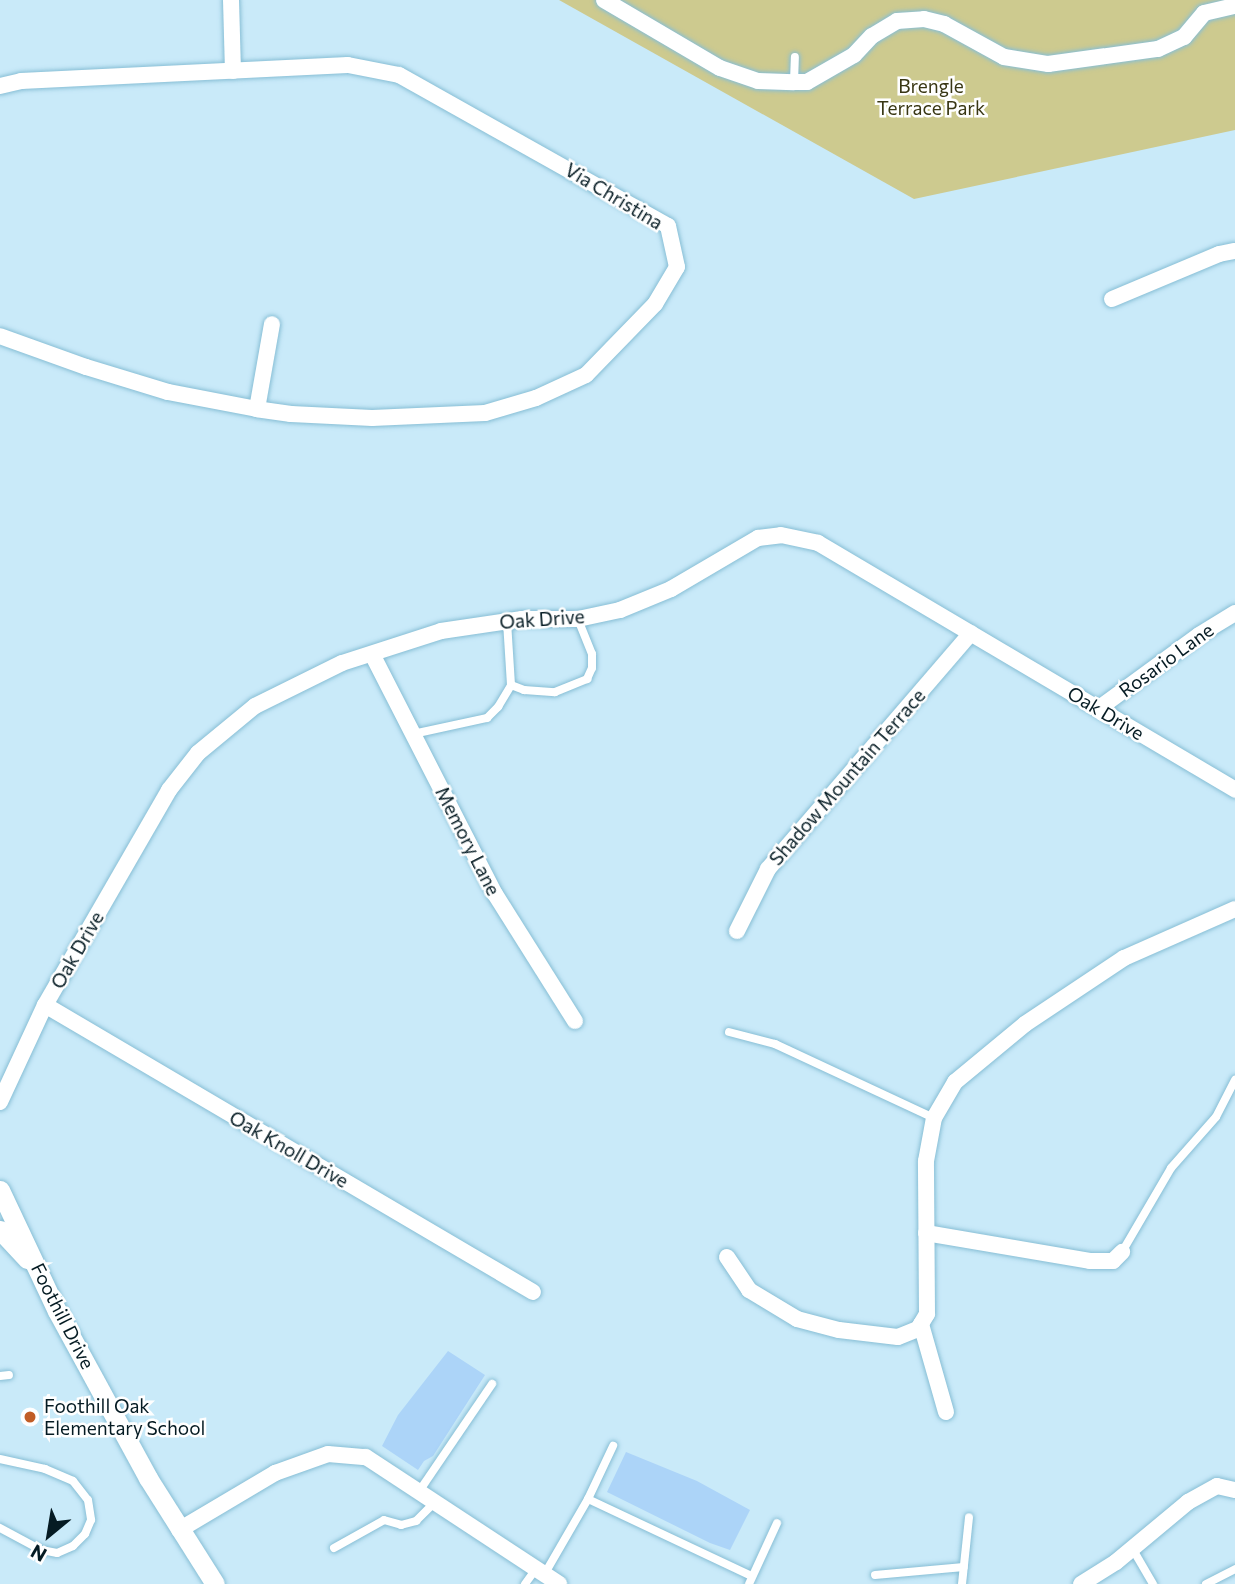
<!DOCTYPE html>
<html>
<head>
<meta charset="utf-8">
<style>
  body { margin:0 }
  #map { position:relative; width:1235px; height:1584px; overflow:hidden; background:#c9eaf9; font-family:Commissioner,sans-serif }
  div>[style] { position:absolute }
  .green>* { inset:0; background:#cdca8f }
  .building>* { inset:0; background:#acd4f8 }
  .roads { filter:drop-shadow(0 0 2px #87bed5) drop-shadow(0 0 2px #87bed5) }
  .service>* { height:8px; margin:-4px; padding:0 4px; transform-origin:4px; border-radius:4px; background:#fff }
  .minor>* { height:16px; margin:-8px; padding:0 8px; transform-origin:8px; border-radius:8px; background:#fff }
  .tertiary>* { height:19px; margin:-9.5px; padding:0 9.5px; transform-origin:9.5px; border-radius:9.5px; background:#fff }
  .dots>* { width:19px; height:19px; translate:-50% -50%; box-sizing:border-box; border:4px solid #fff; border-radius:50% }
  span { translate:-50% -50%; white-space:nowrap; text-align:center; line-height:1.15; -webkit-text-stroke:5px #fff; paint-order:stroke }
  .park-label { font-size:19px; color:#393714 }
  .street-label { font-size:19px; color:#051b23 }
  .poi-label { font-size:19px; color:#051b23 }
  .left { translate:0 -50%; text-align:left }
  .north { position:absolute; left:14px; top:1500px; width:70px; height:70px; -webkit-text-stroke:5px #fff; paint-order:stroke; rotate:210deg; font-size:19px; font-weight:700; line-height:28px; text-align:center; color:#051b23 }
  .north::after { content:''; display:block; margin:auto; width:24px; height:32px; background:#051b23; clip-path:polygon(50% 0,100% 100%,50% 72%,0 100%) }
</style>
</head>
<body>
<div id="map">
  <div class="green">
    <i style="clip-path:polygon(559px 0,1235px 0,1235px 130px,914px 199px)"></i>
  </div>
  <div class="building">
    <i style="clip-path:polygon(448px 1351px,485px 1375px,433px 1456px,424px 1461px,418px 1470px,382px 1446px,398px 1415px)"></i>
    <i style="clip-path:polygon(626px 1452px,697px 1481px,750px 1510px,730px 1550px,710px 1543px,607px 1492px)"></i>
  </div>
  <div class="roads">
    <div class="service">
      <i style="left:794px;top:82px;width:25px;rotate:-88deg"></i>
      <i style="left:511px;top:685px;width:14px;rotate:21deg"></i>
      <i style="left:524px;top:690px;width:31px;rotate:4deg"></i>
      <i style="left:555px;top:692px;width:35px;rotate:-22deg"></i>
      <i style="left:587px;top:679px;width:12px;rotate:-66deg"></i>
      <i style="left:592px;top:668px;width:14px;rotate:-90deg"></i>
      <i style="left:592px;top:654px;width:38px;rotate:-112deg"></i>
      <i style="left:413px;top:734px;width:76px;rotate:-12.2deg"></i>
      <i style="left:487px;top:718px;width:16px;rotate:-45deg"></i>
      <i style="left:498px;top:707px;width:26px;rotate:-59deg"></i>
      <i style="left:511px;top:685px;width:64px;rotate:-93.6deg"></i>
      <i style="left:729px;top:1032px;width:48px;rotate:14.6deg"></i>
      <i style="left:775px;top:1044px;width:175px;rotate:25deg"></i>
      <i style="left:1122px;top:1252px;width:97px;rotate:-59.7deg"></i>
      <i style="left:1171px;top:1168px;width:68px;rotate:-48.6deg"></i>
      <i style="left:1216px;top:1117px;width:42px;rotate:-62.8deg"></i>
      <i style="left:0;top:1376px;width:9px;rotate:-6deg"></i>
      <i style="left:0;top:1459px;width:46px;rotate:12.5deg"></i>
      <i style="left:45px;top:1469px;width:30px;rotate:23deg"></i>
      <i style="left:73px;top:1481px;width:24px;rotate:52deg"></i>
      <i style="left:88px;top:1500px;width:20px;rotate:81deg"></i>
      <i style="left:91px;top:1520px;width:15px;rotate:113deg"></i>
      <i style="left:85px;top:1534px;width:17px;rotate:135deg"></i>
      <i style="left:73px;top:1546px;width:17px;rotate:156deg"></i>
      <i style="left:57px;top:1553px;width:16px;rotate:-169deg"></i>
      <i style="left:41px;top:1550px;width:47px;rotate:-151.8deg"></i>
      <i style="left:418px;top:1493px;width:132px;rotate:-55.8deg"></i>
      <i style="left:588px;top:1499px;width:181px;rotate:25.2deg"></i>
      <i style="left:334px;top:1548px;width:57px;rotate:-29.2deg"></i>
      <i style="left:384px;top:1520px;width:18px;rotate:16deg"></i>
      <i style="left:401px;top:1525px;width:16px;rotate:-15deg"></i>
      <i style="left:416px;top:1521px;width:25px;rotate:-45deg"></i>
      <i style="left:1132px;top:1548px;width:42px;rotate:59.7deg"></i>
      <i style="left:544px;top:1575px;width:88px;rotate:-59.9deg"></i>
      <i style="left:588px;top:1499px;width:59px;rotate:-64.7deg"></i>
      <i style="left:875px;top:1575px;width:89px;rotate:-5.1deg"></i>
      <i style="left:525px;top:1584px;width:17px;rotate:-54deg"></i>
      <i style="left:749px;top:1584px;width:67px;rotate:-65.3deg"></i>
      <i style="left:962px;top:1584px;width:67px;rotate:-84deg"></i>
      <i style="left:1206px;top:1584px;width:33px;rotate:-27deg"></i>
    </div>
    <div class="minor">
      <i style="left:231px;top:0;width:71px;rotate:88.4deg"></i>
      <i style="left:604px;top:0;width:134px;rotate:30.4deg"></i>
      <i style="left:720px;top:68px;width:40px;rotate:18.9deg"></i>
      <i style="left:758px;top:81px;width:36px;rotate:2deg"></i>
      <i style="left:794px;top:82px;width:13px"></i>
      <i style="left:807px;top:82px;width:54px;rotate:-29.9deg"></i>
      <i style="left:854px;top:55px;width:26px;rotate:-47deg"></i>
      <i style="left:872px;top:36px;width:29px;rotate:-31deg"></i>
      <i style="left:897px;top:21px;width:27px;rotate:-4deg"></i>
      <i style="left:924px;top:19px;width:21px;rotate:14deg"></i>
      <i style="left:944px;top:24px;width:68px;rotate:28.8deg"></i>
      <i style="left:1004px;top:57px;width:45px;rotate:9deg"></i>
      <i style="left:1048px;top:64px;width:111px;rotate:-7.8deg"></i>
      <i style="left:1158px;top:49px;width:29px;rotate:-25deg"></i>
      <i style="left:1184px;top:37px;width:31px;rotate:-50deg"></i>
      <i style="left:1204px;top:13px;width:32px;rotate:-13deg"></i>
      <i style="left:0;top:86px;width:22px;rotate:-13deg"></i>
      <i style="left:21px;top:81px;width:327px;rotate:-2.8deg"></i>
      <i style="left:348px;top:65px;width:52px;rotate:11.1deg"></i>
      <i style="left:399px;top:75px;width:308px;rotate:29.3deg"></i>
      <i style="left:668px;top:226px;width:42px;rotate:77.6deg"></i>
      <i style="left:677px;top:267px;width:43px;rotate:120.7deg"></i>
      <i style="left:655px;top:304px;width:99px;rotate:134.2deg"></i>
      <i style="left:586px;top:375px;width:55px;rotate:155.3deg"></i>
      <i style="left:536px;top:398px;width:53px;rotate:163.6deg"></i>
      <i style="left:485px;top:413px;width:113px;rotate:177.5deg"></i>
      <i style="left:372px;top:418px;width:81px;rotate:-177.2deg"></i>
      <i style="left:291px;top:414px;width:34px;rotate:-172deg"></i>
      <i style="left:257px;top:409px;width:91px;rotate:-169.2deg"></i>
      <i style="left:168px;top:392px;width:86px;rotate:-163deg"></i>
      <i style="left:86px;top:367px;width:91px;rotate:-160.2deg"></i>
      <i style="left:1112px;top:299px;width:116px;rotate:-22.8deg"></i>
      <i style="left:1219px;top:254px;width:16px;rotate:-11deg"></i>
      <i style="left:257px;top:409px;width:86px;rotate:-80deg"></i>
      <i style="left:372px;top:654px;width:270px;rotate:62.9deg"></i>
      <i style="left:495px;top:894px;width:150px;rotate:57.8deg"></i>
      <i style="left:1098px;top:709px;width:125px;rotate:-36.2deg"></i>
      <i style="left:1199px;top:635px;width:42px;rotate:-31.4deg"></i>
      <i style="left:737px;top:931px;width:69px;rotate:-63.4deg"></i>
      <i style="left:768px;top:869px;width:311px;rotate:-49.3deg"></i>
      <i style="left:45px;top:1005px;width:566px;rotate:30.46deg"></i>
      <i style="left:0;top:1102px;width:107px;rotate:-65.1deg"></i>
      <i style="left:45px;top:1005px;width:248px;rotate:-60deg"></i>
      <i style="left:169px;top:790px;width:47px;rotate:-51.9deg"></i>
      <i style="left:198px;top:753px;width:74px;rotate:-39.5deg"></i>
      <i style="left:255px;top:706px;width:97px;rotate:-26.3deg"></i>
      <i style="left:342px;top:663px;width:104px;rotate:-17.9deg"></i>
      <i style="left:441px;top:631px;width:82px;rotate:-8.4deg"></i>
      <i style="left:522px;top:619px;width:56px"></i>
      <i style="left:578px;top:619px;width:43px;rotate:-12.1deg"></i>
      <i style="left:620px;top:610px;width:55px;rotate:-22.4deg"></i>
      <i style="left:671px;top:589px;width:101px;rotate:-30.4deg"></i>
      <i style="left:758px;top:538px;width:23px;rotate:-7deg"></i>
      <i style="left:781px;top:535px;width:38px;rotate:12deg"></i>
      <i style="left:818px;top:543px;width:485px;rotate:30.6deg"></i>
      <i style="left:926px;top:1233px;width:166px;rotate:9.7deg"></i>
      <i style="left:1090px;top:1261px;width:23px"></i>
      <i style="left:1113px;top:1261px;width:13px;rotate:-45deg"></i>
      <i style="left:727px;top:1257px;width:40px;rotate:56deg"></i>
      <i style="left:749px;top:1290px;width:56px;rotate:31.1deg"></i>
      <i style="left:797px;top:1319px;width:43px;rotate:14.7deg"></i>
      <i style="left:839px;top:1330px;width:59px;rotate:6.8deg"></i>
      <i style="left:898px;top:1337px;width:22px;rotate:-22deg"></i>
      <i style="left:918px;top:1329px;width:6px;rotate:-59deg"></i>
      <i style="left:946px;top:1412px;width:91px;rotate:-105.9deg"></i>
      <i style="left:921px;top:1324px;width:12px;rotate:-59deg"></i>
      <i style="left:927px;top:1314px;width:153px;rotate:-90.4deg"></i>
      <i style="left:926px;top:1161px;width:44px;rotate:-79.5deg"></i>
      <i style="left:934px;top:1118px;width:42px;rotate:-59.7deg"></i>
      <i style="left:955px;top:1082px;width:91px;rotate:-39.6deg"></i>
      <i style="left:1025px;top:1024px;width:119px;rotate:-33.7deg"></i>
      <i style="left:1124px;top:958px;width:121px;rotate:-23.8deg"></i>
      <i style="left:179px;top:1530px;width:112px;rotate:-30.7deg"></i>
      <i style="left:275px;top:1473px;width:56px;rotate:-19.7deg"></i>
      <i style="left:328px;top:1454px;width:38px;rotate:5deg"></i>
      <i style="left:366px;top:1457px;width:231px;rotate:33.3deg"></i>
      <i style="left:1081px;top:1584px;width:41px;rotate:-32.2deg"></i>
      <i style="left:1116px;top:1562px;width:94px;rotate:-39.8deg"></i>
      <i style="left:1188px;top:1502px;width:33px;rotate:-29deg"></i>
      <i style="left:1217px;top:1486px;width:18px;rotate:13deg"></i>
    </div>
    <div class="tertiary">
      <i style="left:0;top:1190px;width:134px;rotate:64.8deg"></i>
      <i style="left:57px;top:1311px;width:190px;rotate:61.4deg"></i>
      <i style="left:148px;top:1478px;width:125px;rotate:57.7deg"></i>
      <i style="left:0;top:1230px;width:40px;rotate:47deg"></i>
    </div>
  </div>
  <div class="dots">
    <i style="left:30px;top:1417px;background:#c15d26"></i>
  </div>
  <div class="park-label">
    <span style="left:931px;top:97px">Brengle<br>Terrace Park</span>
  </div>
  <div class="street-label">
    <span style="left:614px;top:196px;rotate:31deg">Via Christina</span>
    <span style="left:542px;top:619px;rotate:-4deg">Oak Drive</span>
    <span style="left:1166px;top:660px;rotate:-36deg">Rosario Lane</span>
    <span style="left:1106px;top:713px;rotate:31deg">Oak Drive</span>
    <span style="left:847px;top:777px;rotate:-49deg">Shadow Mountain Terrace</span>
    <span style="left:468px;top:841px;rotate:63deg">Memory Lane</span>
    <span style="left:77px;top:950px;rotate:-60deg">Oak Drive</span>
    <span style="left:289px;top:1149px;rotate:30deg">Oak Knoll Drive</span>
    <span style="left:63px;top:1316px;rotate:63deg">Foothill Drive</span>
  </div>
  <div class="poi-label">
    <span class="left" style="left:44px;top:1417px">Foothill Oak<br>Elementary School</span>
  </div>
  <div class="north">N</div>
</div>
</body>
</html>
